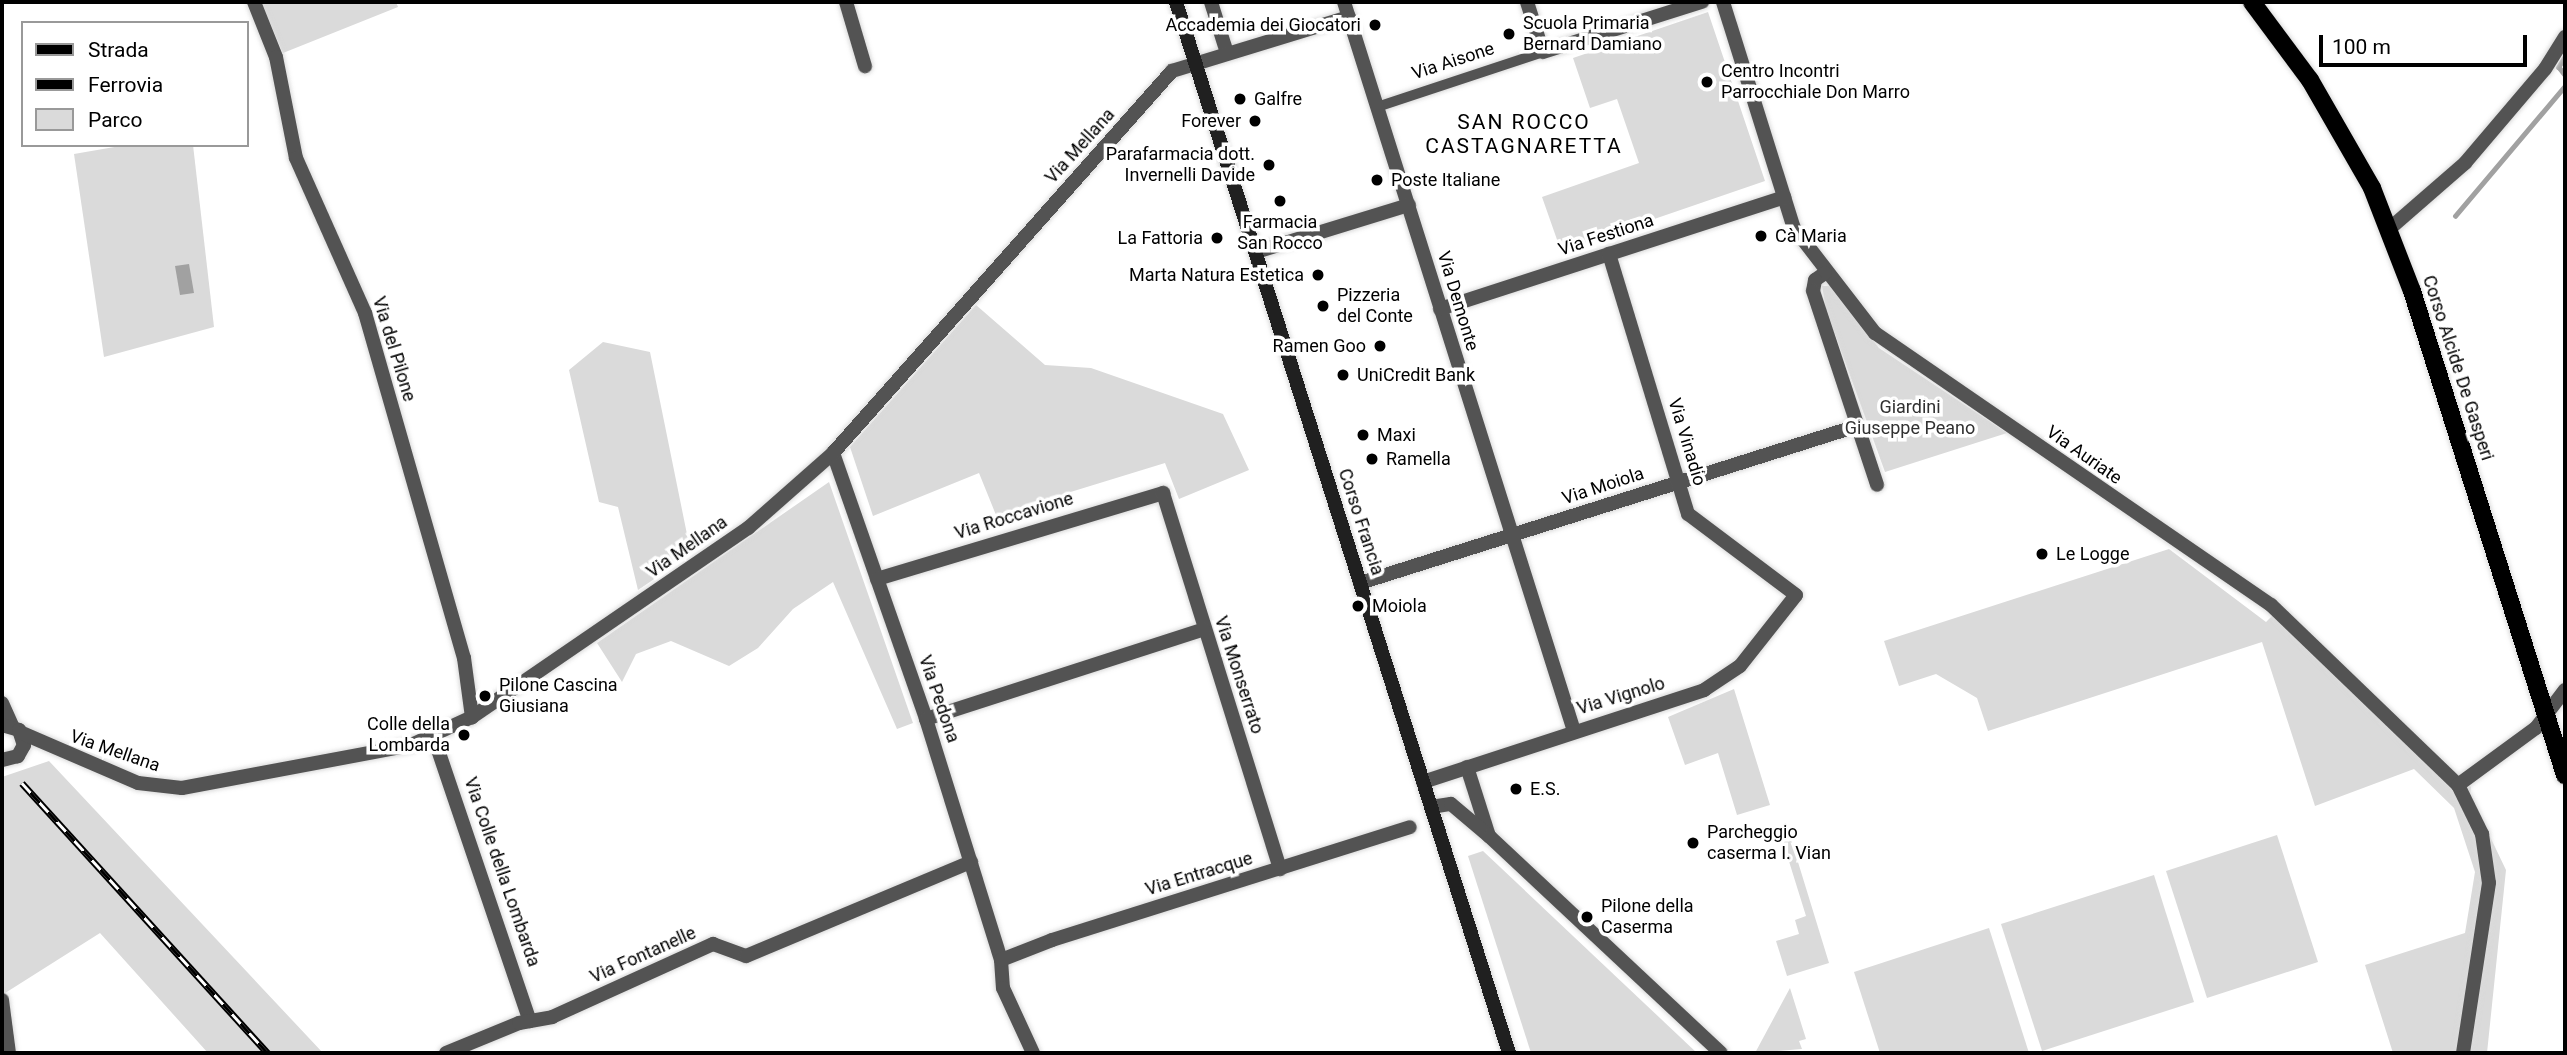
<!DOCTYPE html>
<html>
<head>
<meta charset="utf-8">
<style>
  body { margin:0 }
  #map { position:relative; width:2567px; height:1055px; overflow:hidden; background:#fff; font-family:Roboto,sans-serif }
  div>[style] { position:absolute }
  .green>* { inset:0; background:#dadada }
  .water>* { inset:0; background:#a1a1a1 }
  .stream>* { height:4.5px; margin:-2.25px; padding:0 2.25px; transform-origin:2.25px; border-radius:2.25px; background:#a1a1a1 }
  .roads { filter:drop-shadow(0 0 2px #dbdbdb) drop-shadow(0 0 2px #dbdbdb) }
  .pedestrian>* { height:10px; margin:-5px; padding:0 5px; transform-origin:5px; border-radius:5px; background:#535353 }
  .minor>* { height:14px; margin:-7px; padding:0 7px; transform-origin:7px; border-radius:7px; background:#535353 }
  .secondary>* { height:14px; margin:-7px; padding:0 7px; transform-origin:7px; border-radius:7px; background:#202020 }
  .primary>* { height:18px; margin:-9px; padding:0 9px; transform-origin:9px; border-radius:9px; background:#000 }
  .rail>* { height:7px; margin-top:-3.5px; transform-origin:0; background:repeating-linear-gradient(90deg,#fff 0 13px,#000 0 26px); box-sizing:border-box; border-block:2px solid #000 }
  .dots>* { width:19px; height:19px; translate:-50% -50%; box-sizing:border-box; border:4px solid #fff; border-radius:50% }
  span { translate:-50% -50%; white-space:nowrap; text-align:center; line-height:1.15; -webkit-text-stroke:7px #fff; paint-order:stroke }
  .poi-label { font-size:18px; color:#000 }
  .left { translate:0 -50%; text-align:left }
  .right { translate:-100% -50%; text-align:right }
  .street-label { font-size:18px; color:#000 }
  .park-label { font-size:18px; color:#313131 }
  .quarter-label { font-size:21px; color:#000; letter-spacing:2px }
  .frame { position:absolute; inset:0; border:4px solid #000; pointer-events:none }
  .legend { position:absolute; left:21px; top:21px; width:228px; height:126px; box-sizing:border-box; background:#fff; border:2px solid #999; margin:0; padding:9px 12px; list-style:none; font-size:21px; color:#000 }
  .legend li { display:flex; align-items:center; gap:14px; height:35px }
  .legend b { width:35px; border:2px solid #999 }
  .scale { position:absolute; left:2319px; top:35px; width:208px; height:32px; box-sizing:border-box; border:4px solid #000; border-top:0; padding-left:9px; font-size:21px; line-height:24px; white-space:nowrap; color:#000; -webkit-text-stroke:5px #fff; paint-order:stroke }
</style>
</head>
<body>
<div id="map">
  <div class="green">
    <i style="clip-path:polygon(261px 2px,396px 2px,398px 7px,283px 53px)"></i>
    <i style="clip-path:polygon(1708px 12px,1765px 181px,1561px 251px,1542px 197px,1639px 163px,1617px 99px,1590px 108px,1573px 58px)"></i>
    <i style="clip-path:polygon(126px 145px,193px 145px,214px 327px,104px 357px,74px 154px)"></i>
    <i style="clip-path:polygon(1822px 286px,1830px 286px,1879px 348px,2007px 433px,1885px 472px,1826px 309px)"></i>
    <i style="clip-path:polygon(976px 305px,1045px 365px,1091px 368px,1223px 414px,1249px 470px,1179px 499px,1165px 463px,996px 515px,979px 473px,873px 516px,850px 447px)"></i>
    <i style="clip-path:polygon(603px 342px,650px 352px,691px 554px,638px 590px,618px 507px,599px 502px,569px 370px)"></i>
    <i style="clip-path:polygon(829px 482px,913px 723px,897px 729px,833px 582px,793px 609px,758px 648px,729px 666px,671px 641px,636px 654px,622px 682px,597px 643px)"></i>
    <i style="clip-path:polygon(2169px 549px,2266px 622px,2280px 608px,2471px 787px,2470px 795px,2506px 870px,2487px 1053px,2393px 1053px,2365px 965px,2465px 933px,2475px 872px,2454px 808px,2414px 769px,2315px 806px,2262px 642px,1988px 731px,1977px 698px,1936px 674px,1899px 686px,1884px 641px)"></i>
    <i style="clip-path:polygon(1734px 689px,1770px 805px,1737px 815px,1718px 753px,1685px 765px,1668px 717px)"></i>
    <i style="clip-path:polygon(49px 761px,323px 1053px,208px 1053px,100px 933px,2px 995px,2px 777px)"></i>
    <i style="clip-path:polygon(1786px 823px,1829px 963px,1787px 976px,1776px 941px,1799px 934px,1795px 920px,1806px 916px,1778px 826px)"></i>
    <i style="clip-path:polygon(2277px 835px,2318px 962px,2207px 998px,2166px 871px)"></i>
    <i style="clip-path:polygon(1483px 851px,1697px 1053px,1531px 1053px,1468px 856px)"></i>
    <i style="clip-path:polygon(2154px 875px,2194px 1002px,2042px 1051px,2001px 924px)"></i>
    <i style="clip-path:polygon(1989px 928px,2029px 1053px,1880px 1053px,1854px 972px)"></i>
    <i style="clip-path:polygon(1790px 988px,1806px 1039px,1799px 1041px,1802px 1049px,1755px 1053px)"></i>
  </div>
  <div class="water">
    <i style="clip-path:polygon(189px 264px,194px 293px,180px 295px,175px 266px)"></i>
  </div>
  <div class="stream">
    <i style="left:2565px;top:57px;width:12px;rotate:121deg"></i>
    <i style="left:2559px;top:67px;width:10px;rotate:53deg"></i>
    <i style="left:2455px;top:216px;width:170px;rotate:-49.8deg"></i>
  </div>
  <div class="roads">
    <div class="pedestrian">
      <i style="left:1377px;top:107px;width:175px;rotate:-18.3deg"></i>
    </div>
    <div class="minor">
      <i style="left:254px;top:2px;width:59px;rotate:68.2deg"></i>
      <i style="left:276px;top:57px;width:103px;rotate:78.8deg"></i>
      <i style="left:296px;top:158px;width:170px;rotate:66deg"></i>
      <i style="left:365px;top:313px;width:359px;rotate:74deg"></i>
      <i style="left:464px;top:658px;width:60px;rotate:82.3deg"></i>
      <i style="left:846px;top:2px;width:67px;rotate:73.5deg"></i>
      <i style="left:1211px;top:2px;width:53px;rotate:72.6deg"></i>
      <i style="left:1344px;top:2px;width:764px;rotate:72.49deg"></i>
      <i style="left:1527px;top:2px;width:52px;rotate:72.3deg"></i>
      <i style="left:1543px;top:52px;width:167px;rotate:-17.5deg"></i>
      <i style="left:1723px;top:2px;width:237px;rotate:72.6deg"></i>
      <i style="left:1794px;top:228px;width:133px;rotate:52.4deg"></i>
      <i style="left:1875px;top:333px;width:480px;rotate:34.5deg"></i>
      <i style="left:2271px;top:605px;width:260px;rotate:43.9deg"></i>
      <i style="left:2458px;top:785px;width:55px;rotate:63.9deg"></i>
      <i style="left:2482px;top:834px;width:49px;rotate:81.9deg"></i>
      <i style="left:2489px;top:883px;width:172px;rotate:98.7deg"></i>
      <i style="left:2388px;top:230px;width:102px;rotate:-41deg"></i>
      <i style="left:2465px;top:163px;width:123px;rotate:-49.6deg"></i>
      <i style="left:2545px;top:69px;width:38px;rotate:-58deg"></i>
      <i style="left:1256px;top:252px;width:160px;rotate:-17.1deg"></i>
      <i style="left:1825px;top:273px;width:12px;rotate:145deg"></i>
      <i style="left:1815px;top:280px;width:11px;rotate:100deg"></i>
      <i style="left:1813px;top:291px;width:204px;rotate:71.7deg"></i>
      <i style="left:1440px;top:309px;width:362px;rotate:-18deg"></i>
      <i style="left:833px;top:453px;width:282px;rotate:70.7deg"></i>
      <i style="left:926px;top:719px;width:252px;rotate:72.7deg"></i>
      <i style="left:1001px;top:960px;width:28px;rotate:86deg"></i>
      <i style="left:1003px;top:988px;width:72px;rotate:65.2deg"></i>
      <i style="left:877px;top:579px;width:299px;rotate:-16.7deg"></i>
      <i style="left:1163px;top:493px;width:394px;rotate:72.7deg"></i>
      <i style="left:1360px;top:583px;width:521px;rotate:-17.53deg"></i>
      <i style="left:2px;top:703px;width:24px;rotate:66deg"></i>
      <i style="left:926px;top:719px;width:292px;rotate:-17.9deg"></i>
      <i style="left:2px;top:725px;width:18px;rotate:16deg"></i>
      <i style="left:19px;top:730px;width:16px;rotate:72deg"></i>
      <i style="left:24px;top:745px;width:13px;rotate:119deg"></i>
      <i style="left:18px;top:756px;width:16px;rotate:166deg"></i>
      <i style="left:22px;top:733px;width:126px;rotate:23.3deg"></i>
      <i style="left:138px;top:783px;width:44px;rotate:6.5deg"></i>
      <i style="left:182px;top:788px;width:233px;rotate:-10.6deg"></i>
      <i style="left:411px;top:745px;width:67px;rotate:-24.7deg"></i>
      <i style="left:472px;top:717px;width:335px;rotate:-34.4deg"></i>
      <i style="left:748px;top:528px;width:113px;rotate:-41.4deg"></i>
      <i style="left:833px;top:453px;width:511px;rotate:-48.41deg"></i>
      <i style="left:1172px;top:71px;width:185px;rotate:-17deg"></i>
      <i style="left:434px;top:738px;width:299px;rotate:71.3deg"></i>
      <i style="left:1467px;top:767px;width:72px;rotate:72.3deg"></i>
      <i style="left:1423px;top:782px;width:296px;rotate:-18.1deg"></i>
      <i style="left:1704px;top:690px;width:43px;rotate:-33.7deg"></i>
      <i style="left:1740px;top:666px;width:90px;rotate:-51.7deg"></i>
      <i style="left:1796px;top:595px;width:135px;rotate:-143.1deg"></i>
      <i style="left:1688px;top:514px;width:272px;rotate:-106.9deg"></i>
      <i style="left:2458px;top:785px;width:97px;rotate:-36.2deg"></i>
      <i style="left:2536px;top:728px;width:48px;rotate:-52.7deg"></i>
      <i style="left:1431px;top:807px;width:20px;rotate:-9deg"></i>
      <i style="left:1451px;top:804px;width:51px;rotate:40.2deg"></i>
      <i style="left:1490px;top:837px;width:316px;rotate:43.1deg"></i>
      <i style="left:1001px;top:960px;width:55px;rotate:-21.4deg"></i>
      <i style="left:1052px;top:940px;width:375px;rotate:-17.5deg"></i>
      <i style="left:2px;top:1000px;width:53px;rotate:82.5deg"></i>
      <i style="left:446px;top:1053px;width:79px;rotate:-22.3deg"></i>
      <i style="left:519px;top:1023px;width:34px;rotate:-10deg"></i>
      <i style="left:552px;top:1017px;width:177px;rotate:-24.4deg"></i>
      <i style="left:713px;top:944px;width:35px;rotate:20deg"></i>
      <i style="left:746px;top:956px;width:244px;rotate:-22.7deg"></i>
    </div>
    <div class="secondary">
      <i style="left:1176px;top:2px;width:1102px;rotate:72.42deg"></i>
    </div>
    <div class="primary">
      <i style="left:2252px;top:2px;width:97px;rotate:53.4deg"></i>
      <i style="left:2310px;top:80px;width:125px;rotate:60.1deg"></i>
      <i style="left:2372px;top:188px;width:110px;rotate:68.8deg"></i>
      <i style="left:2412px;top:291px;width:508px;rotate:72.46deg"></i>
    </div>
  </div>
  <div class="rail">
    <i style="left:22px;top:783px;width:365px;rotate:47.7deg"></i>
  </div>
  <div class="dots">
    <i style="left:1375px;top:25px;background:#000"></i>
    <i style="left:1509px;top:34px;background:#000"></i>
    <i style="left:1707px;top:82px;background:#000"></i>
    <i style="left:1240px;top:99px;background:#000"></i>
    <i style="left:1255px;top:121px;background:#000"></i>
    <i style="left:1269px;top:165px;background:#000"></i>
    <i style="left:1377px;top:180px;background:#000"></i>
    <i style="left:1280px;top:201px;background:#000"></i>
    <i style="left:1761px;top:236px;background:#000"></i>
    <i style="left:1217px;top:238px;background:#000"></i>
    <i style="left:1318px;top:275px;background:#000"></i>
    <i style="left:1323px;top:306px;background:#000"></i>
    <i style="left:1380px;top:346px;background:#000"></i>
    <i style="left:1343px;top:375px;background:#000"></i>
    <i style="left:1363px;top:435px;background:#000"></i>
    <i style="left:1372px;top:459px;background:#000"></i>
    <i style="left:2042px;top:554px;background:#000"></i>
    <i style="left:1358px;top:606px;background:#000"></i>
    <i style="left:485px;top:696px;background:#000"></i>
    <i style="left:464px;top:735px;background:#000"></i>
    <i style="left:1516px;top:789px;background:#000"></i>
    <i style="left:1693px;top:843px;background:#000"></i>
    <i style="left:1587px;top:917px;background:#000"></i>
  </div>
  <div class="poi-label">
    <span class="left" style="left:1523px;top:34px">Scuola Primaria<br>Bernard Damiano</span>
    <span class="right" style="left:1361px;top:25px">Accademia dei Giocatori</span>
    <span class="left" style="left:1721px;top:82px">Centro Incontri<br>Parrocchiale Don Marro</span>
    <span class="left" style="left:1254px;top:99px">Galfre</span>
    <span class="right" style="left:1241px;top:121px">Forever</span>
    <span class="right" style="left:1255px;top:165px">Parafarmacia dott.<br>Invernelli Davide</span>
    <span class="left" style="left:1391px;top:180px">Poste Italiane</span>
    <span style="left:1280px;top:233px">Farmacia<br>San Rocco</span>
    <span class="left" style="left:1775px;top:236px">Cà Maria</span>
    <span class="right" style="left:1203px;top:238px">La Fattoria</span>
    <span class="right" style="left:1304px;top:275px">Marta Natura Estetica</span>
    <span class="left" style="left:1337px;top:306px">Pizzeria<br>del Conte</span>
    <span class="right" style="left:1366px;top:346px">Ramen Goo</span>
    <span class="left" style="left:1357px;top:375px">UniCredit Bank</span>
    <span class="left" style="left:1377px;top:435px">Maxi</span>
    <span class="left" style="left:1386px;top:459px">Ramella</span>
    <span class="left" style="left:2056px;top:554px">Le Logge</span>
    <span class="left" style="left:1372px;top:606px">Moiola</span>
    <span class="left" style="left:499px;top:696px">Pilone Cascina<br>Giusiana</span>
    <span class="right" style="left:450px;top:735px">Colle della<br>Lombarda</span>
    <span class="left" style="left:1530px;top:789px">E.S.</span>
    <span class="left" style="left:1707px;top:843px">Parcheggio<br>caserma I. Vian</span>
    <span class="left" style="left:1601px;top:917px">Pilone della<br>Caserma</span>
  </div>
  <div class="street-label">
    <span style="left:1453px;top:61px;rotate:-18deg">Via Aisone</span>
    <span style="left:1080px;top:146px;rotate:-48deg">Via Mellana</span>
    <span style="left:1606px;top:235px;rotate:-18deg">Via Festiona</span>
    <span style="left:1458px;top:301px;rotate:73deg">Via Demonte</span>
    <span style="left:394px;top:349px;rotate:73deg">Via del Pilone</span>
    <span style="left:2458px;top:368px;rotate:72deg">Corso Alcide De Gasperi</span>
    <span style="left:1687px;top:442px;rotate:73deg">Via Vinadio</span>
    <span style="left:2084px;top:455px;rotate:35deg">Via Auriate</span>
    <span style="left:1603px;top:486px;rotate:-18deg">Via Moiola</span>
    <span style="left:1014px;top:516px;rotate:-17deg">Via Roccavione</span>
    <span style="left:1361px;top:522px;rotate:72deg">Corso Francia</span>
    <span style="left:687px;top:547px;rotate:-35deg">Via Mellana</span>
    <span style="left:1239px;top:675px;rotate:72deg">Via Monserrato</span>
    <span style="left:1621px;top:696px;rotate:-17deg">Via Vignolo</span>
    <span style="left:939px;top:699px;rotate:71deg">Via Pedona</span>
    <span style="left:115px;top:751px;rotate:19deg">Via Mellana</span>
    <span style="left:502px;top:872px;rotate:71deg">Via Colle della Lombarda</span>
    <span style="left:1199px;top:874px;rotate:-17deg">Via Entracque</span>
    <span style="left:643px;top:955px;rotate:-24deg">Via Fontanelle</span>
  </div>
  <div class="park-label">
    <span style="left:1910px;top:418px">Giardini<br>Giuseppe Peano</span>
  </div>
  <div class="quarter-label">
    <span style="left:1524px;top:134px">SAN ROCCO<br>CASTAGNARETTA</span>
  </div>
  <div class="frame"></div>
  <ul class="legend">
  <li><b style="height:9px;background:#000"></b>Strada</li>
  <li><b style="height:9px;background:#000"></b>Ferrovia</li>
  <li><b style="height:19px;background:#dadada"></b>Parco</li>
  </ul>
  <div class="scale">100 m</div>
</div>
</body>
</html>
